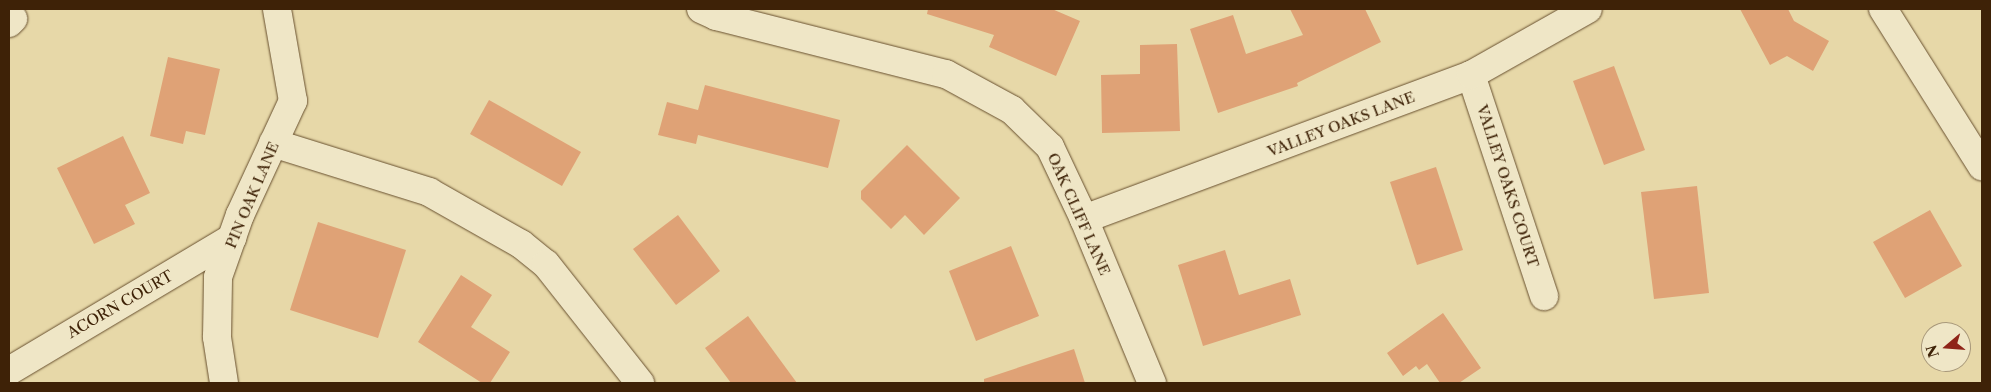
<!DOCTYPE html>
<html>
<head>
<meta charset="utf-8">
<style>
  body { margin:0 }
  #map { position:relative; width:1991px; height:392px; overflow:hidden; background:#e7d8a8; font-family:"Libre Caslon Text",serif }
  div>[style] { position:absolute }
  .building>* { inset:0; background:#dfa276 }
  .roads { filter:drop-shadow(0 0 1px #68502f) drop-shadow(0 0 1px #68502f) }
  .minor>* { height:28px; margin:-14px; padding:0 14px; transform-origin:14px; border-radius:14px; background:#efe6c6 }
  span { translate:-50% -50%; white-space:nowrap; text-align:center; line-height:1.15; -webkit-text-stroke:4px #efe6c6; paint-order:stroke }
  .street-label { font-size:15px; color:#3e2207 }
  .frame { position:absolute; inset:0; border:10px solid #3e2207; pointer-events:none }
  .north { position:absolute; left:1921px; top:322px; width:50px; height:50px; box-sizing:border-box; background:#efe6c6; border:1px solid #a8987a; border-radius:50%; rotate:252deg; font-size:14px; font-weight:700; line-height:20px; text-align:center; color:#3e2207 }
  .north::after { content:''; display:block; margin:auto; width:18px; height:22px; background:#8f2418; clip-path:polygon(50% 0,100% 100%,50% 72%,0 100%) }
</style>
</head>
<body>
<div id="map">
  <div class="building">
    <i style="clip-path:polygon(928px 9px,1052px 9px,1080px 21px,1056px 76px,989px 47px,994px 35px,927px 14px)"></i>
    <i style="clip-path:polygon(1290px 9px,1365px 9px,1381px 42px,1297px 83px,1298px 86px,1218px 113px,1190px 29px,1233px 15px,1246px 54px,1303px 35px)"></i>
    <i style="clip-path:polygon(1740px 9px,1788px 9px,1794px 21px,1829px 41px,1813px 71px,1787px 56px,1770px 65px)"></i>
    <i style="clip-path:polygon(1177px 44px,1180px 131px,1102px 133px,1101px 75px,1140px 74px,1140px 45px)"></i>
    <i style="clip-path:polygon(168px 57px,220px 69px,205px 135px,186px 131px,183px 144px,150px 136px)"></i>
    <i style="clip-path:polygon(1614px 66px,1645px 150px,1604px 165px,1573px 81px)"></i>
    <i style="clip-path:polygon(705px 85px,840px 120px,828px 168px,698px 135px,696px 144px,658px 135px,667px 102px,698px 110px)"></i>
    <i style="clip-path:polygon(489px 100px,581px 152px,562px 186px,470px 134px)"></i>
    <i style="clip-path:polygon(123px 136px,150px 193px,125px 205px,135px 224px,94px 244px,57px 168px)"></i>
    <i style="clip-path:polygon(907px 145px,960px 198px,924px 235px,905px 215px,891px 229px,861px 199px,861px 191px)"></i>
    <i style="clip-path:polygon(1436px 167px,1463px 250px,1417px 265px,1390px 182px)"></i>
    <i style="clip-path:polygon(1697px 186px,1709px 293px,1654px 299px,1641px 192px)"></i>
    <i style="clip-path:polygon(1930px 210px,1962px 266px,1905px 298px,1873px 242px)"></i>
    <i style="clip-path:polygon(678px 215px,720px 271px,676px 305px,633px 249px)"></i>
    <i style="clip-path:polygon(318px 222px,406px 250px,378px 338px,290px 310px)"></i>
    <i style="clip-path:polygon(1011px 246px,1039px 316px,976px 341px,949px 271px)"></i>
    <i style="clip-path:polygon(1225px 250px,1239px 295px,1290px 279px,1301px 315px,1203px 346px,1178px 265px)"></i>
    <i style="clip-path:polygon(461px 275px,492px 295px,471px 327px,510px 352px,490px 383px,482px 383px,418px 342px)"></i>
    <i style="clip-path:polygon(1443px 313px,1481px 368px,1459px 383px,1440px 383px,1427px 364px,1419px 370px,1416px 366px,1403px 376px,1387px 353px)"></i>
    <i style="clip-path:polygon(748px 316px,797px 383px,731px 383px,705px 348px)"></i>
    <i style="clip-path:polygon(1074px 349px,1085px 383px,984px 383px,984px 379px)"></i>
  </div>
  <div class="roads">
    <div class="minor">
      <i style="left:701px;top:9px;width:17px;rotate:25deg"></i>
      <i style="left:716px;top:16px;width:237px;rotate:14.2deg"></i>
      <i style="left:946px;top:74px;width:75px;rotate:28.6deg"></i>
      <i style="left:1012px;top:110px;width:53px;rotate:44.2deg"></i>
      <i style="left:1050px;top:147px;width:80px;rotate:64.7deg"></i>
      <i style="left:1084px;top:219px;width:178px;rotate:67.5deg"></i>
      <i style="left:1883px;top:9px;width:186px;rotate:57.8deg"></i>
      <i style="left:9px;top:23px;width:6px;rotate:-45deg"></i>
      <i style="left:1471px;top:75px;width:233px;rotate:71.7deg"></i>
      <i style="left:273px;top:143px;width:164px;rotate:17.4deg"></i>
      <i style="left:429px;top:192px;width:106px;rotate:29.5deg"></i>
      <i style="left:521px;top:244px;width:32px;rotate:39deg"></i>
      <i style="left:546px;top:264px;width:152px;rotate:51.7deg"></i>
      <i style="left:1084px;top:219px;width:413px;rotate:-20.4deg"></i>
      <i style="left:1471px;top:75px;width:134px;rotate:-29.4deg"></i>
      <i style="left:9px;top:371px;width:260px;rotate:-30.8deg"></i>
      <i style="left:224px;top:383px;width:47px;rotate:-98.7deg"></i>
      <i style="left:217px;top:337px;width:60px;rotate:-89deg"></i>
      <i style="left:218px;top:277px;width:66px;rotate:-70.5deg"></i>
      <i style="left:240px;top:215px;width:126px;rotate:-65.1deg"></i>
      <i style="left:293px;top:101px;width:93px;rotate:-99.9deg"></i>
    </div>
  </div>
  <div class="street-label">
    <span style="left:1341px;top:124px;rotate:-21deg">VALLEY OAKS LANE</span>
    <span style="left:1508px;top:186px;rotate:72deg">VALLEY OAKS COURT</span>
    <span style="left:252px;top:195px;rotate:-67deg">PIN OAK LANE</span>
    <span style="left:1079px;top:214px;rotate:66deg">OAK CLIFF LANE</span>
    <span style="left:120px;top:304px;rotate:-30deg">ACORN COURT</span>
  </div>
  <div class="frame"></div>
  <div class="north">N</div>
</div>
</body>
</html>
